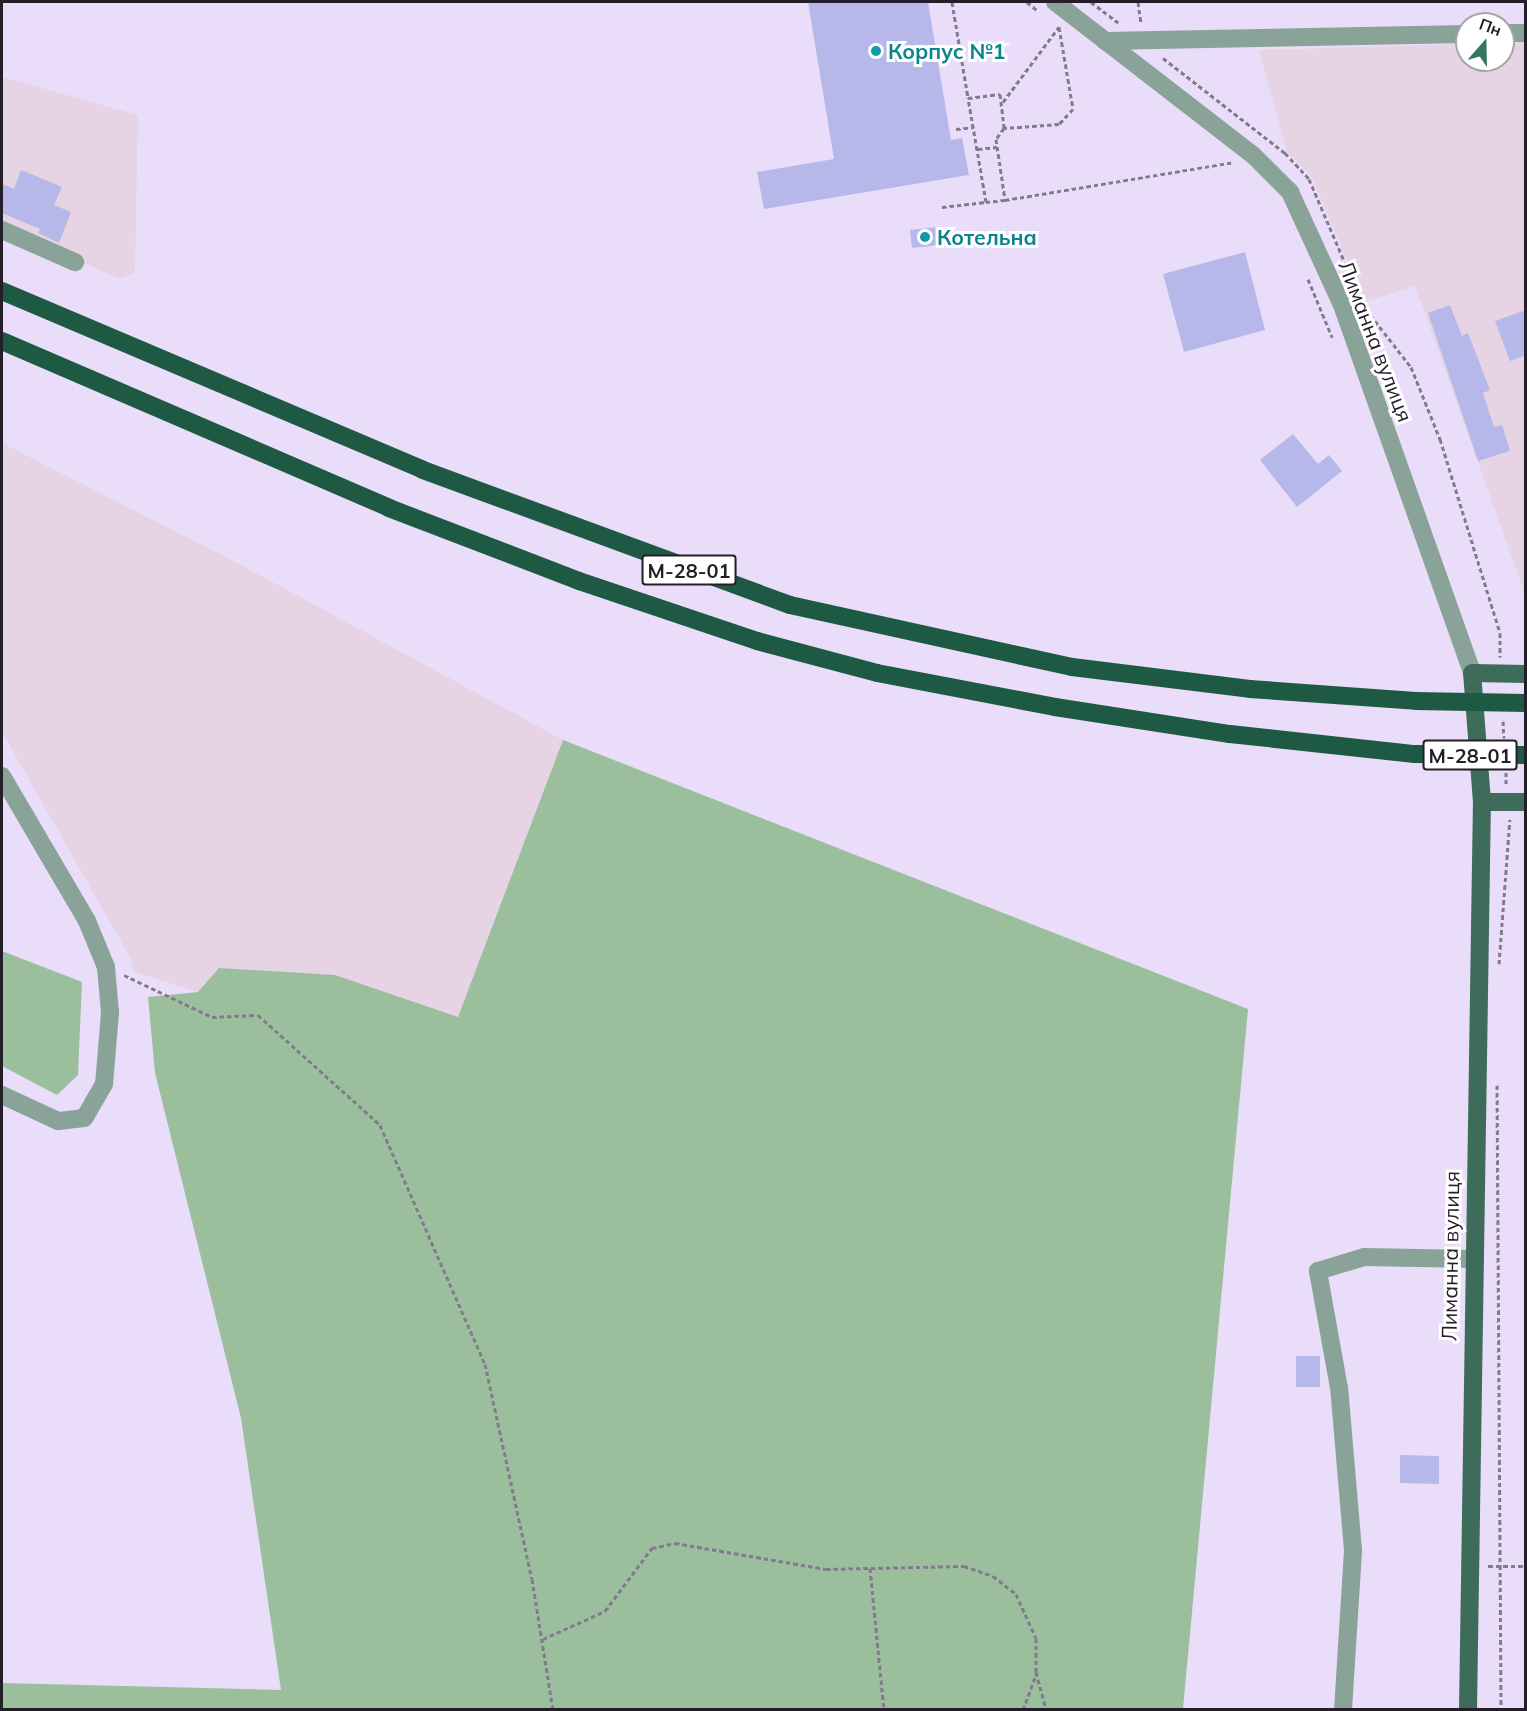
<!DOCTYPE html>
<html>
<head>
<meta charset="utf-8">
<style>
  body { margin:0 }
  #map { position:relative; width:1527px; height:1711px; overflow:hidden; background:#eaddfa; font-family:Mulish,sans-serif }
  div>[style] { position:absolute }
  .industrial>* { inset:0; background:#e6d3e3 }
  .green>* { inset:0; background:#9bbf9d }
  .building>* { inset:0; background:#b6b8e9 }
  .path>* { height:3px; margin-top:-1.5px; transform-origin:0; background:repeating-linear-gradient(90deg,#837a8d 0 4.5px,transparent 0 7.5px) }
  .minor>* { height:18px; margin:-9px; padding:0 9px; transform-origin:9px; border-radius:9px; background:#8aa398 }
  .major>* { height:18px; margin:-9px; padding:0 9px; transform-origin:9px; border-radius:9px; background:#3e6c5a }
  .highway>* { height:18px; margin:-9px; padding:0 9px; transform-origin:9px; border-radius:9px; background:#1e5944 }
  .highway-bridge>* { height:18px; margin:-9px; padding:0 9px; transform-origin:9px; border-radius:9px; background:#1e5944 }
  .dots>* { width:16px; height:16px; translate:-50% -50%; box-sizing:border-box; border:3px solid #fff; border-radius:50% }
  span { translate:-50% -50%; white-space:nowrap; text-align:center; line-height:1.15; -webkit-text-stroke:6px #fff; paint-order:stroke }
  .shield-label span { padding:2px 4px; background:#fff; border:2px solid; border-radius:4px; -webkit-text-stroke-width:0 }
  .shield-label { font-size:20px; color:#231e28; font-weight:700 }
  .culture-label { font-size:21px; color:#0d838f; font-weight:700 }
  .left { translate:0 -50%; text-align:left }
  .street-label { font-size:21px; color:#231e28 }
  .frame { position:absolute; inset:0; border:3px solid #231e28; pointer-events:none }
  .north { position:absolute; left:1455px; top:12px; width:60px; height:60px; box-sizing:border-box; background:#fff; border:2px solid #a7a5a9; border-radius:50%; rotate:20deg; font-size:16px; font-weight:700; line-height:24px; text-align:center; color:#231e28 }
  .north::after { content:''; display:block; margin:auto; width:21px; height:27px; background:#347564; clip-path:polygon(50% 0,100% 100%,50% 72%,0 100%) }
</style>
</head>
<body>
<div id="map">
  <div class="industrial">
    <i style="clip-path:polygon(1525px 42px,1525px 594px,1415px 286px,1364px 302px,1312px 177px,1287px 152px,1259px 50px,1467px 44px,1467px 60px,1503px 60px,1503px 43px)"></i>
    <i style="clip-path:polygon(2px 77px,138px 115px,135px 272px,120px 279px,2px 225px)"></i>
    <i style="clip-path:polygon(2px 443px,241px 565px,563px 740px,458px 1018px,335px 975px,198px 992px,134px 972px,131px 959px,2px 732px)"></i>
  </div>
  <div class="green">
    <i style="clip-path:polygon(563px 740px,1248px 1009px,1183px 1709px,2px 1709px,2px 1683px,281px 1690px,241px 1418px,155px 1073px,148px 997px,198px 992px,219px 968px,335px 975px,458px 1017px)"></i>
    <i style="clip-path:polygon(2px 951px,82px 982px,78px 1075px,57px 1095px,2px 1066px)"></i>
  </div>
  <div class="building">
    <i style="clip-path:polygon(808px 2px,928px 2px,951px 140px,962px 138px,969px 175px,764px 209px,757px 172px,834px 159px)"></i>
    <i style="clip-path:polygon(21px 170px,62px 187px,54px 205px,71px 212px,59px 243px,38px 233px,40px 229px,2px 213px,2px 184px,14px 189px)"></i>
    <i style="clip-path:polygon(937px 227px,939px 245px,912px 248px,910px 230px)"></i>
    <i style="clip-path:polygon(1245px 252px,1265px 330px,1184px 352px,1163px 274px)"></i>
    <i style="clip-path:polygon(1450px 305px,1462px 336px,1468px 333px,1490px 390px,1483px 393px,1494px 427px,1502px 425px,1510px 451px,1478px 461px,1428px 313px)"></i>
    <i style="clip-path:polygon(1526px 310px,1526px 355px,1510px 361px,1495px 321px)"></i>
    <i style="clip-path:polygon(1293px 434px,1318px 464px,1329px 455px,1342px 471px,1297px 507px,1260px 460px)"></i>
    <i style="clip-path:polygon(1296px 1356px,1320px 1356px,1320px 1387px,1296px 1387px)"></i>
    <i style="clip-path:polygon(1400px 1455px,1439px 1456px,1439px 1484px,1400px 1483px)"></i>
  </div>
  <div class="path">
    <i style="left:952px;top:2px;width:97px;rotate:80.5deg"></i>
    <i style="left:1027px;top:2px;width:14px;rotate:39deg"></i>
    <i style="left:1091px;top:2px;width:34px;rotate:37deg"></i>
    <i style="left:1138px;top:2px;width:21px;rotate:82deg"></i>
    <i style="left:1163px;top:58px;width:155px;rotate:37.9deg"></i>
    <i style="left:1285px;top:153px;width:35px;rotate:47deg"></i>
    <i style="left:1309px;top:179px;width:91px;rotate:66.8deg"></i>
    <i style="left:1003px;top:102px;width:94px;rotate:-53.3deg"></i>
    <i style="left:1059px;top:27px;width:83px;rotate:80.3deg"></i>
    <i style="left:1073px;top:109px;width:21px;rotate:133deg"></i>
    <i style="left:1059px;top:124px;width:55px;rotate:175.8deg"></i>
    <i style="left:956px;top:129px;width:18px;rotate:-6deg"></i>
    <i style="left:978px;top:149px;width:19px;rotate:-6deg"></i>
    <i style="left:1005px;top:200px;width:232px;rotate:-9.4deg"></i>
    <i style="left:942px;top:207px;width:44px;rotate:-6.5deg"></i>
    <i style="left:986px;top:202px;width:106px;rotate:-99.8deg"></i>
    <i style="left:968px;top:98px;width:32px;rotate:-7deg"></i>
    <i style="left:1000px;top:94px;width:34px;rotate:83deg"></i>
    <i style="left:1004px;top:128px;width:14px;rotate:126deg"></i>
    <i style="left:996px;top:139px;width:62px;rotate:81.6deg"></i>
    <i style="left:1005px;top:200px;width:19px;rotate:174deg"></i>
    <i style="left:1308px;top:279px;width:63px;rotate:67.5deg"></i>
    <i style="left:1361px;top:303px;width:81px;rotate:52deg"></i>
    <i style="left:1411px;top:367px;width:78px;rotate:68.1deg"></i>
    <i style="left:1440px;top:439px;width:203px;rotate:72.8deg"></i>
    <i style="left:1500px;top:633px;width:24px;rotate:90deg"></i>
    <i style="left:1503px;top:721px;width:17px;rotate:87deg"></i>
    <i style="left:1506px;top:772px;width:14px;rotate:90deg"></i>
    <i style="left:1499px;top:964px;width:145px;rotate:-85.7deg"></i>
    <i style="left:124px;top:975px;width:98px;rotate:25.5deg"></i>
    <i style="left:212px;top:1017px;width:46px;rotate:-2.5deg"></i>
    <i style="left:258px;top:1015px;width:164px;rotate:42deg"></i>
    <i style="left:380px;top:1125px;width:261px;rotate:66.3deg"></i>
    <i style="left:485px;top:1364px;width:220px;rotate:77.7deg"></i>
    <i style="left:532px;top:1579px;width:133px;rotate:80.9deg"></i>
    <i style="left:1497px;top:1085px;width:625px;rotate:89.63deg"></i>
    <i style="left:1488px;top:1566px;width:38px"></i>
    <i style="left:870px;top:1568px;width:143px;rotate:84.4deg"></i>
    <i style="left:543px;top:1639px;width:68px;rotate:-24.3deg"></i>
    <i style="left:605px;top:1611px;width:79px;rotate:-53.3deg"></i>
    <i style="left:652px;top:1548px;width:24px;rotate:-12deg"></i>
    <i style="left:675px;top:1543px;width:153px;rotate:9.8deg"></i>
    <i style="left:826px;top:1569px;width:138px;rotate:-1.2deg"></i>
    <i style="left:964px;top:1566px;width:31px;rotate:19deg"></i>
    <i style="left:993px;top:1576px;width:29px;rotate:38deg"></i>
    <i style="left:1016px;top:1594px;width:48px;rotate:65.6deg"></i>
    <i style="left:1036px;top:1638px;width:34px;rotate:90deg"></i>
    <i style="left:1036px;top:1672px;width:39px;rotate:75deg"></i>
    <i style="left:1023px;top:1710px;width:38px;rotate:-70deg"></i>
  </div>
  <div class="minor">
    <i style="left:1055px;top:2px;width:249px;rotate:37.7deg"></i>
    <i style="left:1252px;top:154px;width:54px;rotate:45deg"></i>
    <i style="left:1290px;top:192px;width:124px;rotate:65.3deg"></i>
    <i style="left:1342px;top:305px;width:390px;rotate:70.5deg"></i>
    <i style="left:1503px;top:33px;width:23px"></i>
    <i style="left:1105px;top:41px;width:362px;rotate:-1.1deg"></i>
    <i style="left:2px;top:230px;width:80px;rotate:23.7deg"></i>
    <i style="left:2px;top:776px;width:168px;rotate:59.6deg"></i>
    <i style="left:87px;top:921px;width:50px;rotate:67.6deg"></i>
    <i style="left:106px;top:967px;width:46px;rotate:85deg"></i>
    <i style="left:110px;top:1013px;width:71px;rotate:94.8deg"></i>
    <i style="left:104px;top:1084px;width:39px;rotate:120deg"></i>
    <i style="left:84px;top:1118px;width:26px;rotate:173deg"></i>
    <i style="left:58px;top:1121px;width:62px;rotate:-155.1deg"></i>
    <i style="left:1343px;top:1710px;width:160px;rotate:-86.4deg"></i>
    <i style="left:1353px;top:1550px;width:163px;rotate:-94.9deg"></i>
    <i style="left:1339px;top:1388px;width:119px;rotate:-100.2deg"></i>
    <i style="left:1318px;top:1271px;width:48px;rotate:-16.9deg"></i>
    <i style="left:1364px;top:1257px;width:108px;rotate:1.1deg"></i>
  </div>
  <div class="major">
    <i style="left:1482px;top:802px;width:44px"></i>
    <i style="left:1468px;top:1710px;width:908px;rotate:-89.12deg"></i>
    <i style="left:1482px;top:802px;width:129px;rotate:-94.4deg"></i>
    <i style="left:1472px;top:673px;width:54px;rotate:1.1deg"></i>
  </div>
  <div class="highway">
    <i style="left:2px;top:291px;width:457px;rotate:23deg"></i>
    <i style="left:423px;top:470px;width:391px;rotate:20.2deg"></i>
    <i style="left:790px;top:605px;width:289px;rotate:12.4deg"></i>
    <i style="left:1072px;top:667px;width:179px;rotate:7deg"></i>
    <i style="left:1250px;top:689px;width:166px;rotate:4.1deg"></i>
    <i style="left:2px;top:341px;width:421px;rotate:23.3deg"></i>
    <i style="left:389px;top:508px;width:204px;rotate:21deg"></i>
    <i style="left:579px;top:581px;width:188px;rotate:18.6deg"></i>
    <i style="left:757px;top:641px;width:124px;rotate:14.9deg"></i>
    <i style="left:877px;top:673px;width:181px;rotate:10.8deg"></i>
    <i style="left:1055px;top:707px;width:177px;rotate:8.8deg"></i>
    <i style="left:1230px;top:734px;width:186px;rotate:6.2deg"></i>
  </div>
  <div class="highway-bridge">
    <i style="left:1416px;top:701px;width:110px;rotate:1deg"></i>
    <i style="left:1415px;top:754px;width:111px;rotate:0.5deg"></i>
  </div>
  <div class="dots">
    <i style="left:876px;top:51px;background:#0f9aa8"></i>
    <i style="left:925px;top:237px;background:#0f9aa8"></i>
  </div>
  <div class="shield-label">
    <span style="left:689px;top:570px">М-28-01</span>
    <span style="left:1470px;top:755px">М-28-01</span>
  </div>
  <div class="culture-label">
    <span class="left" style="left:888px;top:51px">Корпус №1</span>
    <span class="left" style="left:937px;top:237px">Котельна</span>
  </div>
  <div class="street-label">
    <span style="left:1376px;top:341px;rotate:69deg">Лиманна вулиця</span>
    <span style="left:1450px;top:1256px;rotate:-89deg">Лиманна вулиця</span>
  </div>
  <div class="frame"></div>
  <div class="north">Пн</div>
</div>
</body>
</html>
